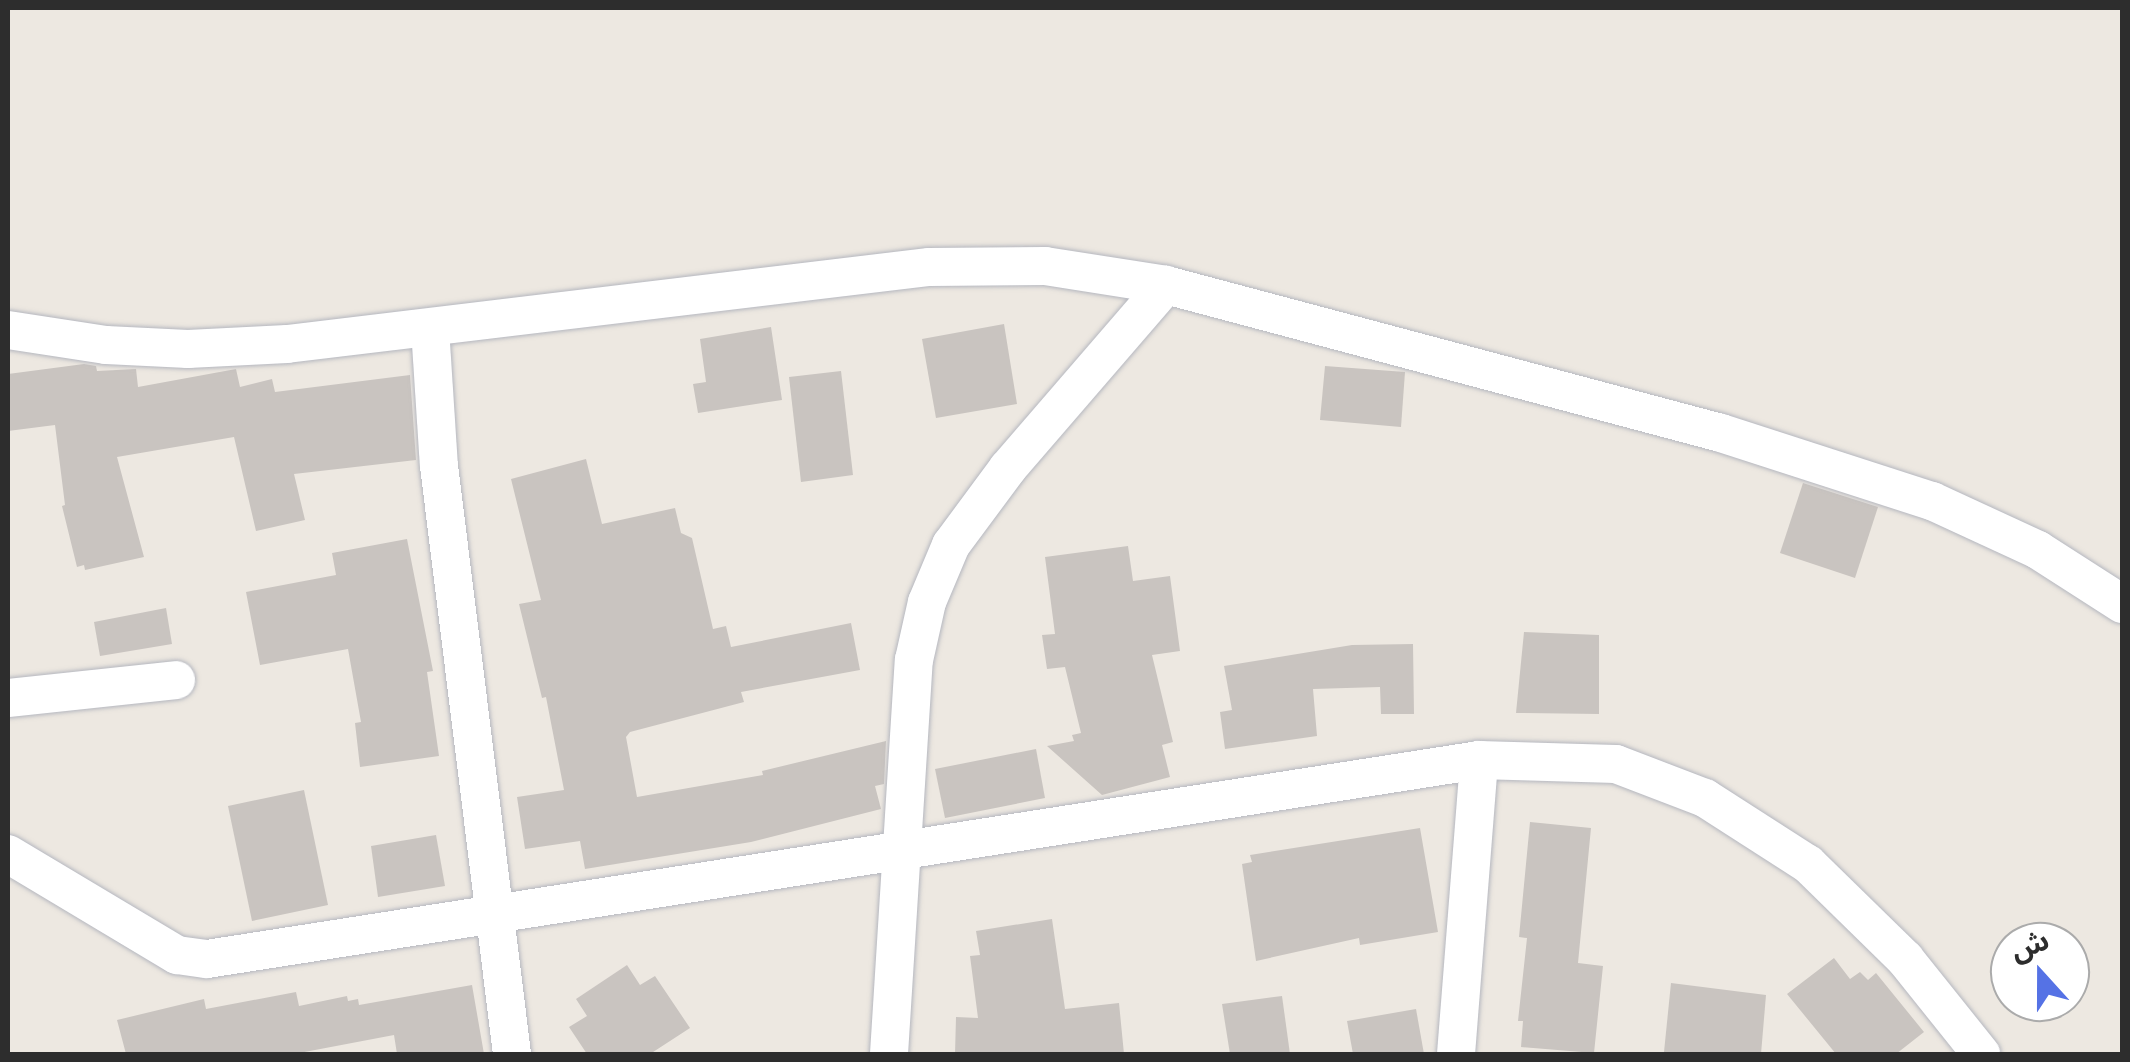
<!DOCTYPE html>
<html>
<head>
<meta charset="utf-8">
<style>
  body { margin:0 }
  #map { position:relative; width:2130px; height:1062px; overflow:hidden; background:#ede8e1; font-family:"Roboto Condensed","Noto Sans Arabic",sans-serif }
  div>[style] { position:absolute }
  .building>* { inset:0; background:#c9c4c0 }
  .roads { filter:drop-shadow(0 0 2px #b5b7bf) drop-shadow(0 0 2px #b5b7bf) }
  .minor>* { height:38px; margin:-19px; padding:0 19px; transform-origin:19px; border-radius:19px; background:#fff }
  span { translate:-50% -50%; white-space:nowrap; text-align:center; line-height:1.15; -webkit-text-stroke:8px #fff; paint-order:stroke }
  .frame { position:absolute; inset:0; border:10px solid #2d2d2d; pointer-events:none }
  .north { position:absolute; left:1990px; top:922px; width:100px; height:100px; box-sizing:border-box; background:#fff; border:2px solid #ababab; border-radius:50%; rotate:339deg; font-size:28px; font-weight:700; line-height:40px; text-align:center; color:#2d2d2d }
  .north::after { content:''; display:block; margin:auto; width:35px; height:45px; background:#5572e5; clip-path:polygon(50% 0,100% 100%,50% 72%,0 100%) }
</style>
</head>
<body>
<div id="map">
  <div class="building">
    <i style="clip-path:polygon(1004px 324px,1017px 404px,936px 418px,922px 339px)"></i>
    <i style="clip-path:polygon(771px 327px,782px 400px,698px 413px,693px 384px,706px 382px,700px 339px)"></i>
    <i style="clip-path:polygon(84px 364px,96px 366px,97px 371px,136px 369px,138px 387px,236px 369px,240px 387px,272px 379px,275px 392px,410px 375px,416px 460px,294px 474px,305px 520px,256px 531px,234px 437px,117px 457px,144px 557px,85px 570px,84px 565px,77px 567px,62px 506px,65px 505px,55px 425px,8px 431px,8px 374px)"></i>
    <i style="clip-path:polygon(1325px 366px,1405px 372px,1401px 427px,1320px 420px)"></i>
    <i style="clip-path:polygon(841px 371px,853px 475px,801px 482px,789px 377px)"></i>
    <i style="clip-path:polygon(586px 459px,602px 524px,675px 508px,681px 533px,692px 538px,713px 629px,726px 626px,731px 647px,851px 623px,860px 670px,741px 692px,744px 702px,630px 732px,626px 737px,637px 797px,763px 775px,762px 771px,886px 741px,884px 784px,875px 786px,881px 809px,751px 842px,585px 869px,580px 841px,525px 849px,517px 797px,564px 790px,546px 697px,542px 698px,519px 604px,541px 600px,511px 479px)"></i>
    <i style="clip-path:polygon(1803px 483px,1878px 507px,1855px 578px,1780px 553px)"></i>
    <i style="clip-path:polygon(407px 539px,433px 671px,427px 672px,439px 756px,360px 767px,355px 723px,361px 722px,348px 649px,260px 665px,246px 592px,336px 575px,332px 553px)"></i>
    <i style="clip-path:polygon(1128px 546px,1133px 581px,1170px 576px,1180px 651px,1152px 655px,1173px 742px,1162px 745px,1170px 777px,1102px 795px,1047px 746px,1074px 741px,1072px 735px,1081px 733px,1065px 667px,1047px 669px,1042px 635px,1055px 634px,1045px 557px)"></i>
    <i style="clip-path:polygon(166px 608px,172px 644px,100px 656px,94px 622px)"></i>
    <i style="clip-path:polygon(1524px 632px,1599px 635px,1599px 714px,1516px 713px)"></i>
    <i style="clip-path:polygon(1413px 644px,1414px 714px,1381px 714px,1380px 687px,1313px 689px,1317px 736px,1225px 749px,1220px 712px,1232px 710px,1224px 666px,1352px 645px)"></i>
    <i style="clip-path:polygon(1036px 749px,1045px 798px,945px 818px,935px 769px)"></i>
    <i style="clip-path:polygon(304px 790px,328px 905px,252px 921px,228px 806px)"></i>
    <i style="clip-path:polygon(1530px 822px,1591px 828px,1578px 963px,1603px 966px,1594px 1053px,1521px 1047px,1523px 1021px,1518px 1021px,1527px 938px,1519px 937px)"></i>
    <i style="clip-path:polygon(1420px 828px,1438px 932px,1360px 945px,1359px 938px,1256px 961px,1242px 864px,1252px 862px,1250px 855px)"></i>
    <i style="clip-path:polygon(436px 835px,445px 886px,378px 897px,371px 846px)"></i>
    <i style="clip-path:polygon(1052px 919px,1065px 1009px,1119px 1003px,1124px 1054px,955px 1054px,956px 1017px,978px 1018px,970px 956px,980px 955px,976px 931px)"></i>
    <i style="clip-path:polygon(1834px 958px,1850px 979px,1860px 972px,1868px 980px,1876px 973px,1924px 1032px,1896px 1054px,1836px 1054px,1787px 994px)"></i>
    <i style="clip-path:polygon(627px 965px,640px 985px,655px 976px,690px 1028px,650px 1054px,587px 1054px,569px 1027px,587px 1016px,576px 999px)"></i>
    <i style="clip-path:polygon(1671px 983px,1766px 995px,1761px 1054px,1664px 1052px)"></i>
    <i style="clip-path:polygon(472px 985px,484px 1054px,397px 1054px,394px 1035px,294px 1054px,126px 1054px,117px 1020px,204px 999px,206px 1009px,296px 992px,299px 1006px,347px 996px,348px 1001px,358px 999px,359px 1005px)"></i>
    <i style="clip-path:polygon(1282px 996px,1290px 1054px,1230px 1054px,1222px 1004px)"></i>
    <i style="clip-path:polygon(1416px 1009px,1424px 1054px,1353px 1054px,1347px 1021px)"></i>
  </div>
  <div class="roads">
    <div class="minor">
      <i style="left:430px;top:328px;width:138px;rotate:86.3deg"></i>
      <i style="left:439px;top:466px;width:593px;rotate:82.92deg"></i>
      <i style="left:8px;top:330px;width:99px;rotate:8.7deg"></i>
      <i style="left:106px;top:345px;width:82px;rotate:2.8deg"></i>
      <i style="left:188px;top:349px;width:99px;rotate:-2.9deg"></i>
      <i style="left:287px;top:344px;width:647px;rotate:-6.84deg"></i>
      <i style="left:929px;top:267px;width:116px;rotate:-0.5deg"></i>
      <i style="left:1045px;top:266px;width:122px;rotate:8.9deg"></i>
      <i style="left:1166px;top:285px;width:574px;rotate:14.93deg"></i>
      <i style="left:1721px;top:433px;width:222px;rotate:17.9deg"></i>
      <i style="left:1932px;top:501px;width:117px;rotate:24.8deg"></i>
      <i style="left:2038px;top:550px;width:100px;rotate:32.7deg"></i>
      <i style="left:8px;top:698px;width:169px;rotate:-6.1deg"></i>
      <i style="left:8px;top:854px;width:197px;rotate:30.9deg"></i>
      <i style="left:177px;top:955px;width:30px;rotate:8deg"></i>
      <i style="left:207px;top:959px;width:1287px;rotate:-8.89deg"></i>
      <i style="left:1479px;top:760px;width:137px;rotate:1.7deg"></i>
      <i style="left:1616px;top:764px;width:95px;rotate:20.9deg"></i>
      <i style="left:1705px;top:798px;width:122px;rotate:32.7deg"></i>
      <i style="left:1808px;top:864px;width:136px;rotate:44.4deg"></i>
      <i style="left:1905px;top:959px;width:122px;rotate:51.3deg"></i>
      <i style="left:889px;top:1054px;width:395px;rotate:-86.4deg"></i>
      <i style="left:914px;top:660px;width:59px;rotate:-77.4deg"></i>
      <i style="left:927px;top:602px;width:62px;rotate:-67.2deg"></i>
      <i style="left:951px;top:545px;width:96px;rotate:-53.5deg"></i>
      <i style="left:1008px;top:468px;width:242px;rotate:-49.2deg"></i>
      <i style="left:1456px;top:1054px;width:295px;rotate:-85.5deg"></i>
    </div>
  </div>
  <div class="frame"></div>
  <div class="north">ش</div>
</div>
</body>
</html>
